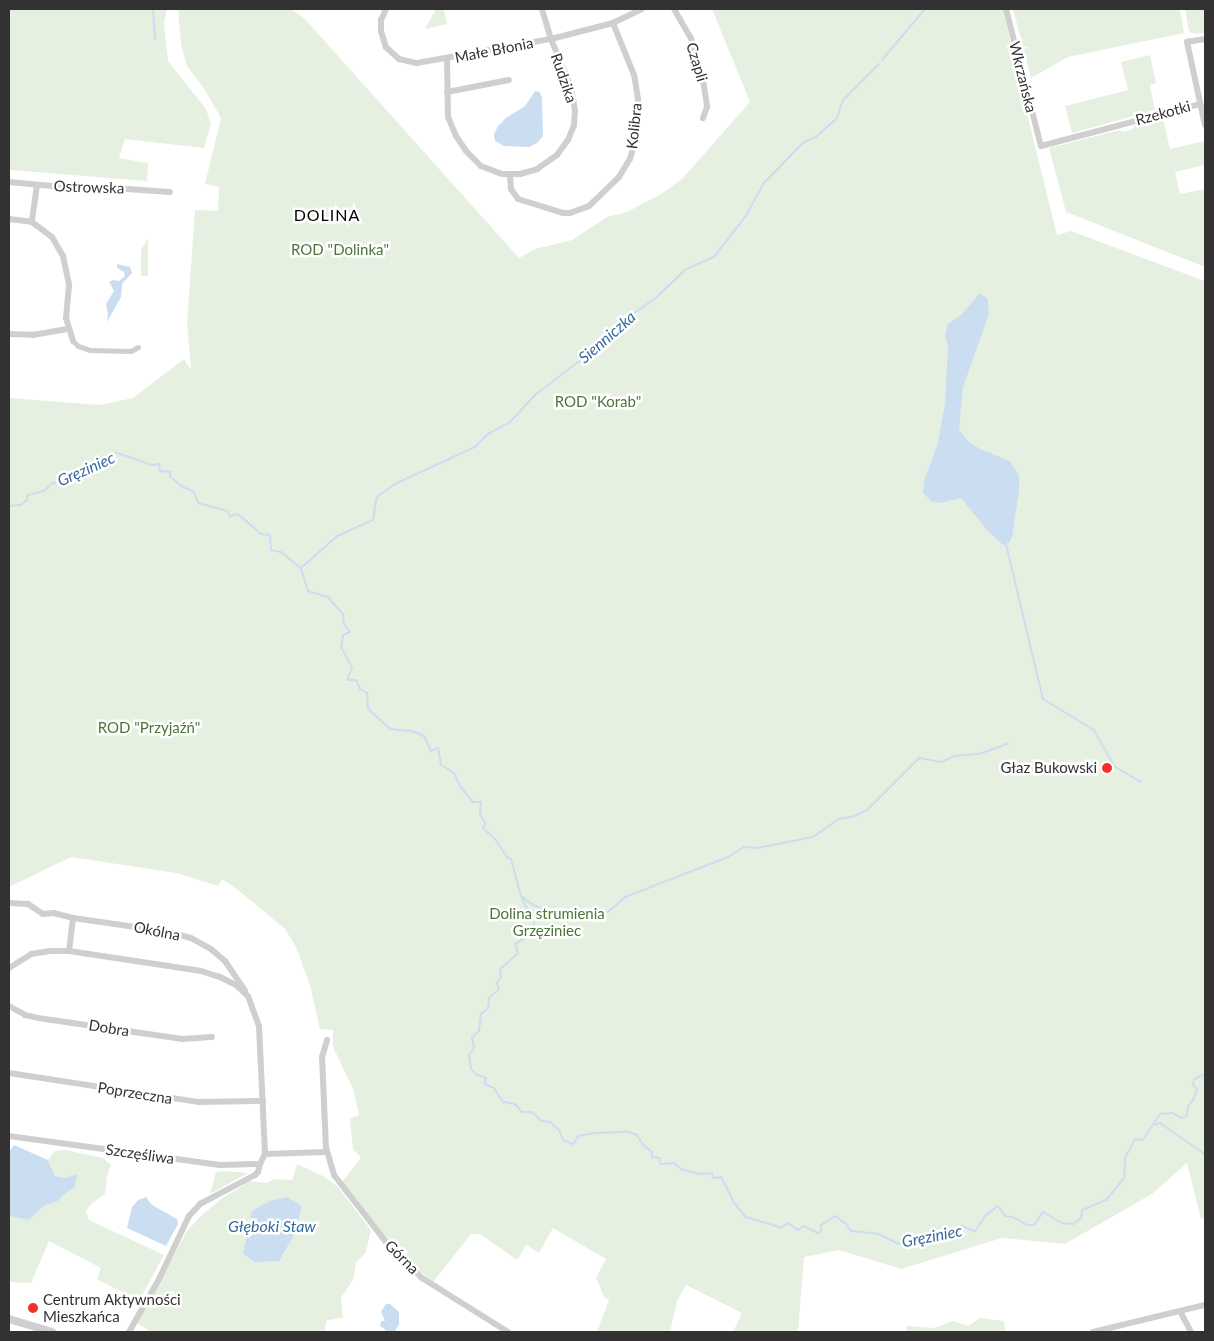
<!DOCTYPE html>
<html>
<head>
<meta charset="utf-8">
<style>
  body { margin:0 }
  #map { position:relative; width:1214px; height:1341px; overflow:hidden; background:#fff; font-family:Lato,sans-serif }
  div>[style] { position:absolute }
  .green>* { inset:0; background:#e6f0e0 }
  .water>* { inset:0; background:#cbddf1 }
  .stream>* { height:2px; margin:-1px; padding:0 1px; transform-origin:1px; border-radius:1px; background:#cbddf1 }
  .pedestrian>* { height:5px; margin:-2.5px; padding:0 2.5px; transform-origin:2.5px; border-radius:2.5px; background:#cfcfcf }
  .minor>* { height:6px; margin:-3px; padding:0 3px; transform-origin:3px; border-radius:3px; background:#cfcfcf }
  .tertiary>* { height:8px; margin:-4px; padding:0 4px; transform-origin:4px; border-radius:4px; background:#cfcfcf }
  .dots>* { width:14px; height:14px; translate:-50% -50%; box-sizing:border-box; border:2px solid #fff; border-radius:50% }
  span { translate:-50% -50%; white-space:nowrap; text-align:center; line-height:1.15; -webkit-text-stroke:5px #fff; paint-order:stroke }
  .street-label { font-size:15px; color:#323232 }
  .park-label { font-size:15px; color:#4e743a }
  .poi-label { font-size:15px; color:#323232 }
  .right { translate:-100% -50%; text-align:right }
  .left { translate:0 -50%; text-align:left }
  .neighbourhood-label { font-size:16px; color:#000; letter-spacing:1px }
  .water-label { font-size:16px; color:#366a9e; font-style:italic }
  .frame { position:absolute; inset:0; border:10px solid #323232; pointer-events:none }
</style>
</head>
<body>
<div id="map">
  <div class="green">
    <i style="clip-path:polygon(9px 9px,167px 9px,164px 24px,168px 61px,206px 109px,211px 124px,204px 148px,125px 139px,119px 158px,148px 163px,147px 181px,9px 170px)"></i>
    <i style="clip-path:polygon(178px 9px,291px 9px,304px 18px,519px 258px,535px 249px,572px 240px,607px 217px,627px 212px,661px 194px,682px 179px,750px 102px,712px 9px,1004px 9px,1013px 57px,1057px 235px,1071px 231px,1205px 281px,1205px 1218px,1201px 1219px,1187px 1163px,1152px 1194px,1065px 1244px,1002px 1238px,901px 1269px,839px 1250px,804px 1257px,798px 1332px,733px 1332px,742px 1313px,686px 1285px,677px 1301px,670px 1332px,597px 1332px,609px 1300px,604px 1297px,596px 1278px,606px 1259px,553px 1228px,539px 1253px,526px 1245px,517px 1260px,480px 1234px,471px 1234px,433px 1282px,413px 1265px,375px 1225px,342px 1182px,361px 1158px,353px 1149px,350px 1119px,359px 1115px,353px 1089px,333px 1047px,333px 1030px,320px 1029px,310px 985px,296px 947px,285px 929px,238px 890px,222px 879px,218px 886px,176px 873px,71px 857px,9px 887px,9px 398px,100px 405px,133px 398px,184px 359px,191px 370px,187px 322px,195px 210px,218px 211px,219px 187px,205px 184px,221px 118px,203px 87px,187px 66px,181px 45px)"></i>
    <i style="clip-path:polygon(436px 9px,444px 9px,447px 24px,425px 29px)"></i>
    <i style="clip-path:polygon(1013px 9px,1180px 9px,1184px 33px,1068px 57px,1031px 78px)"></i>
    <i style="clip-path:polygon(1185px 9px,1205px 9px,1205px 33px,1195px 34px,1189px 31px)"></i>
    <i style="clip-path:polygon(1150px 55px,1156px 83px,1150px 85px,1155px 110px,1072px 133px,1065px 106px,1128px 90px,1121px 62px)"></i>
    <i style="clip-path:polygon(1163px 118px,1170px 149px,1205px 141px,1205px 165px,1175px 172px,1180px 194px,1205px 189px,1205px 267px,1066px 212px,1049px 148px,1120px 130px,1123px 132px,1133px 129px,1134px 126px)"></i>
    <i style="clip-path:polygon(148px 238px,148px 276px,141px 276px,141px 250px)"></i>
    <i style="clip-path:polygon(65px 1150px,103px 1158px,111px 1165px,107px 1176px,105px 1194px,92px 1203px,86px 1211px,89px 1220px,164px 1255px,139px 1301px,97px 1279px,101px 1268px,49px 1241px,31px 1283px,9px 1282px,9px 1216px,29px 1220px,44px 1206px,58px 1201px,63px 1195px,66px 1178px,55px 1176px,48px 1160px,55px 1151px)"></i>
    <i style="clip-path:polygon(297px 1164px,325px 1177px,338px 1187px,371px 1230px,366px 1252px,356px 1263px,353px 1280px,341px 1298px,343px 1318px,327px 1320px,324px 1332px,151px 1332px,137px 1323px,187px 1231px,202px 1215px,221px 1199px,250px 1181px,267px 1183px,273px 1179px,292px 1180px)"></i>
    <i style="clip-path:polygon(216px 1172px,225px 1171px,248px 1173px,210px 1194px)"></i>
    <i style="clip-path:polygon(980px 1318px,1004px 1321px,1005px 1332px,906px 1332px,907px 1326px,934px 1328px,953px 1321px,968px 1326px)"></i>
  </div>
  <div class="water">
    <i style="clip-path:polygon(535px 91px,540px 92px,542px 98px,543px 136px,537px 143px,529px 147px,504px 146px,495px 141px,494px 134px,498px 126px,506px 118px,525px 106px)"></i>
    <i style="clip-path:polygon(117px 264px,130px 267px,132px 273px,122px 284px,121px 297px,107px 322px,108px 314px,106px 304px,114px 291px,109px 282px,113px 280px,119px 281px,125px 276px,124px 272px,117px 268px)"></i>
    <i style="clip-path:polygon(980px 293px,988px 299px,989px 314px,963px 387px,959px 429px,968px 441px,980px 449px,1010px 461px,1019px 475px,1019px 491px,1012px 537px,1009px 543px,1003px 545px,986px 529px,961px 498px,940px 503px,931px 501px,923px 493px,924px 481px,938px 443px,945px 403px,948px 347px,945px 335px,948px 324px,961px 315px)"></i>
    <i style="clip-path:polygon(14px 1145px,48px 1160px,55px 1176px,66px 1178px,77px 1174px,75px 1187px,63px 1195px,58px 1201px,44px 1206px,29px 1220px,9px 1216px,9px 1152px)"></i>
    <i style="clip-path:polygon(146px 1197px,152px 1205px,177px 1219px,178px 1224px,166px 1246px,127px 1228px,132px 1207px,138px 1200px)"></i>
    <i style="clip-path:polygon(287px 1197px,302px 1206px,294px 1235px,279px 1261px,255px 1262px,243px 1254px,252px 1211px,269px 1201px)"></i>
    <i style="clip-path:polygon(386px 1304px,390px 1304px,399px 1312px,399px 1324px,395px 1332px,383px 1332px,386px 1330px,380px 1326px,381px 1321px,385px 1321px,381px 1312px)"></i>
  </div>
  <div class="stream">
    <i style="left:153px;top:9px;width:30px;rotate:86deg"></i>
    <i style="left:882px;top:60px;width:67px;rotate:-49.9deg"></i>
    <i style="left:9px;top:506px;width:11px;rotate:-5deg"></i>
    <i style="left:20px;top:505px;width:7px;rotate:-34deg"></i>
    <i style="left:26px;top:501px;width:6px;rotate:-72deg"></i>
    <i style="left:28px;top:495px;width:16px;rotate:-14deg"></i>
    <i style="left:44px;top:491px;width:10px;rotate:-45deg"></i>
    <i style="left:51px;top:484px;width:21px;rotate:-17deg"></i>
    <i style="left:71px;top:478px;width:7px;rotate:-63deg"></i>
    <i style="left:74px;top:472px;width:25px;rotate:-23deg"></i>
    <i style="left:97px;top:462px;width:7px;rotate:8deg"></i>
    <i style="left:104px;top:463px;width:16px;rotate:-38deg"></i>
    <i style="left:117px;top:453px;width:37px;rotate:19deg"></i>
    <i style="left:152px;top:465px;width:7px;rotate:-8deg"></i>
    <i style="left:159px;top:464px;width:7px;rotate:82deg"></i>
    <i style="left:160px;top:471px;width:10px;rotate:6deg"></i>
    <i style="left:170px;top:472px;width:4px;rotate:90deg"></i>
    <i style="left:170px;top:476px;width:15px;rotate:42deg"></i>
    <i style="left:181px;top:486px;width:14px;rotate:25deg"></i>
    <i style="left:194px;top:492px;width:12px;rotate:70deg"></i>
    <i style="left:198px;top:503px;width:30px;rotate:15deg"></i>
    <i style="left:227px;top:511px;width:6px;rotate:59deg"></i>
    <i style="left:230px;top:516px;width:8px;rotate:-14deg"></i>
    <i style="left:238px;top:514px;width:30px;rotate:41deg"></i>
    <i style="left:261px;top:534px;width:9px;rotate:6deg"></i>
    <i style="left:270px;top:535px;width:15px;rotate:86deg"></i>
    <i style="left:271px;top:550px;width:10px;rotate:11deg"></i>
    <i style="left:281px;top:552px;width:26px;rotate:39deg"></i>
    <i style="left:301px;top:568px;width:24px;rotate:73deg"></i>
    <i style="left:308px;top:591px;width:21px;rotate:17deg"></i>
    <i style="left:328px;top:597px;width:23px;rotate:49deg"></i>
    <i style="left:343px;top:614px;width:10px;rotate:84deg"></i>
    <i style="left:344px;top:624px;width:10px;rotate:53deg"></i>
    <i style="left:350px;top:632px;width:8px;rotate:157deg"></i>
    <i style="left:343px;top:635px;width:12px;rotate:99deg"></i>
    <i style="left:341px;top:647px;width:23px;rotate:61deg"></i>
    <i style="left:352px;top:667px;width:14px;rotate:111deg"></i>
    <i style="left:347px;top:680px;width:9px"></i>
    <i style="left:356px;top:680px;width:10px;rotate:66deg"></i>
    <i style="left:360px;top:689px;width:8px;rotate:30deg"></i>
    <i style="left:367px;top:693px;width:16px;rotate:86deg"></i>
    <i style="left:368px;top:709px;width:30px;rotate:42deg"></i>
    <i style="left:390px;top:729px;width:22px;rotate:5deg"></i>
    <i style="left:412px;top:731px;width:13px;rotate:23deg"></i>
    <i style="left:424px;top:736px;width:17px;rotate:65deg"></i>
    <i style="left:431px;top:751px;width:8px;rotate:-23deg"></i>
    <i style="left:438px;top:748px;width:17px;rotate:80deg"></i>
    <i style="left:441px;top:765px;width:15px;rotate:32deg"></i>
    <i style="left:454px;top:773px;width:14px;rotate:65deg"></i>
    <i style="left:460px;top:786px;width:21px;rotate:51deg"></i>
    <i style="left:473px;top:802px;width:8px"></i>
    <i style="left:481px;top:802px;width:12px;rotate:95deg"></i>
    <i style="left:480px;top:814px;width:10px;rotate:61deg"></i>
    <i style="left:485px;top:823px;width:5px;rotate:112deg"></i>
    <i style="left:483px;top:828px;width:16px;rotate:43deg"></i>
    <i style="left:495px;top:839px;width:22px;rotate:56deg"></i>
    <i style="left:507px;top:857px;width:4px;rotate:27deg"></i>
    <i style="left:511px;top:859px;width:38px;rotate:75deg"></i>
    <i style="left:521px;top:896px;width:31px;rotate:65deg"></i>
    <i style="left:534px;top:924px;width:13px;rotate:117deg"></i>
    <i style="left:528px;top:936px;width:15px;rotate:148deg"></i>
    <i style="left:515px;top:944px;width:9px;rotate:72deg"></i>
    <i style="left:518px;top:953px;width:24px;rotate:138deg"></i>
    <i style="left:500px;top:969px;width:9px;rotate:84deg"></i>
    <i style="left:501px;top:978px;width:6px;rotate:135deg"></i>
    <i style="left:497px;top:982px;width:7px;rotate:74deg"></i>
    <i style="left:499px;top:989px;width:13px;rotate:138deg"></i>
    <i style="left:489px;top:998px;width:10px;rotate:96deg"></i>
    <i style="left:488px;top:1008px;width:9px;rotate:139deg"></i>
    <i style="left:481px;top:1014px;width:17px;rotate:97deg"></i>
    <i style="left:479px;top:1031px;width:9px;rotate:139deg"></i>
    <i style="left:472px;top:1037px;width:11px;rotate:80deg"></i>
    <i style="left:474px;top:1048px;width:9px;rotate:126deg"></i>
    <i style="left:469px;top:1055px;width:14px;rotate:82deg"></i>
    <i style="left:471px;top:1069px;width:8px;rotate:45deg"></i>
    <i style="left:477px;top:1075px;width:9px;rotate:18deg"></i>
    <i style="left:486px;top:1078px;width:6px;rotate:99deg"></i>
    <i style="left:485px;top:1084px;width:10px;rotate:24deg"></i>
    <i style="left:494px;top:1088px;width:17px;rotate:57deg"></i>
    <i style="left:503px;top:1102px;width:12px;rotate:9deg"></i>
    <i style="left:515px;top:1104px;width:11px;rotate:49deg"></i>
    <i style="left:522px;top:1112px;width:10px"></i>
    <i style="left:532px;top:1112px;width:13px;rotate:45deg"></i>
    <i style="left:541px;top:1121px;width:9px;rotate:6deg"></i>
    <i style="left:550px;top:1122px;width:12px;rotate:42deg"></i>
    <i style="left:559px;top:1130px;width:11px;rotate:68deg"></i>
    <i style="left:563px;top:1140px;width:11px;rotate:22deg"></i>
    <i style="left:573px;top:1144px;width:9px;rotate:-58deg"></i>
    <i style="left:578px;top:1136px;width:17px;rotate:-10deg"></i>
    <i style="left:595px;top:1133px;width:34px;rotate:-2deg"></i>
    <i style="left:629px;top:1132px;width:9px;rotate:21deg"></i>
    <i style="left:637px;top:1135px;width:12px;rotate:59deg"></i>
    <i style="left:643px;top:1145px;width:11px;rotate:38deg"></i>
    <i style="left:652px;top:1152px;width:5px;rotate:90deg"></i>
    <i style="left:652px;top:1157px;width:7px;rotate:8deg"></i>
    <i style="left:659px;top:1158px;width:6px;rotate:72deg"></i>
    <i style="left:661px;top:1164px;width:13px;rotate:-4deg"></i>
    <i style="left:674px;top:1163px;width:9px;rotate:41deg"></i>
    <i style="left:681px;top:1169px;width:20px;rotate:15deg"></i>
    <i style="left:700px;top:1174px;width:12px;rotate:-5deg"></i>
    <i style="left:712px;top:1173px;width:5px;rotate:79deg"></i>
    <i style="left:713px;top:1178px;width:8px;rotate:-7deg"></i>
    <i style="left:721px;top:1177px;width:30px;rotate:63deg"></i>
    <i style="left:735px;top:1204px;width:17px;rotate:50deg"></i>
    <i style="left:746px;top:1217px;width:37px;rotate:17deg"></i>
    <i style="left:781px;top:1228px;width:9px;rotate:-36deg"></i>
    <i style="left:788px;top:1223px;width:12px;rotate:35deg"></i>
    <i style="left:798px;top:1230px;width:7px;rotate:-34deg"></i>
    <i style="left:804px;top:1226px;width:16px;rotate:27deg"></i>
    <i style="left:818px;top:1233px;width:4px;rotate:-34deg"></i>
    <i style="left:821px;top:1231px;width:6px;rotate:-90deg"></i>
    <i style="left:821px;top:1225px;width:17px;rotate:-33deg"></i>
    <i style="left:835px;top:1216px;width:12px;rotate:35deg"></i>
    <i style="left:845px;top:1223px;width:10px;rotate:53deg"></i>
    <i style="left:851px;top:1231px;width:27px;rotate:6deg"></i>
    <i style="left:878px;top:1234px;width:23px;rotate:25deg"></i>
    <i style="left:899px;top:1244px;width:17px;rotate:-31deg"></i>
    <i style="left:914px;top:1235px;width:14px;rotate:8deg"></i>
    <i style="left:928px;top:1237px;width:35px;rotate:-18deg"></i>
    <i style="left:961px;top:1226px;width:15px;rotate:20deg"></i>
    <i style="left:975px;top:1231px;width:18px;rotate:-56deg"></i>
    <i style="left:985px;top:1216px;width:16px;rotate:-38deg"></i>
    <i style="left:998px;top:1206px;width:12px;rotate:55deg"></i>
    <i style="left:1005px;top:1216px;width:8px;rotate:7deg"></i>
    <i style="left:1013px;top:1217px;width:16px;rotate:30deg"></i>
    <i style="left:1027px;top:1225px;width:7px"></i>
    <i style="left:1034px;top:1225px;width:16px;rotate:-55deg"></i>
    <i style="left:1043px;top:1212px;width:22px;rotate:30deg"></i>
    <i style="left:1062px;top:1223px;width:11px;rotate:5deg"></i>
    <i style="left:1073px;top:1224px;width:10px;rotate:-37deg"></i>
    <i style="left:1081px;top:1218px;width:8px;rotate:-83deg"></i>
    <i style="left:1082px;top:1210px;width:26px;rotate:-23deg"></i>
    <i style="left:1106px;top:1200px;width:11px;rotate:-49deg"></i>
    <i style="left:1113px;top:1192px;width:18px;rotate:-52deg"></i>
    <i style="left:1124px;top:1178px;width:20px;rotate:-87deg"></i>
    <i style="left:1125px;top:1158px;width:21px;rotate:-62deg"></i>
    <i style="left:1135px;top:1139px;width:8px;rotate:7deg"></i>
    <i style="left:1143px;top:1140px;width:31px;rotate:-57deg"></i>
    <i style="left:1160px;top:1114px;width:13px;rotate:-4deg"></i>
    <i style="left:1173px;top:1113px;width:9px;rotate:32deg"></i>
    <i style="left:1181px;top:1118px;width:6px;rotate:-18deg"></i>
    <i style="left:1187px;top:1116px;width:10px;rotate:-84deg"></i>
    <i style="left:1188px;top:1106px;width:8px;rotate:-50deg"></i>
    <i style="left:1193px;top:1100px;width:12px;rotate:-70deg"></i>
    <i style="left:1197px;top:1089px;width:6px;rotate:-135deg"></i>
    <i style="left:1193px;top:1085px;width:6px;rotate:-81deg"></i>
    <i style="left:1194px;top:1079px;width:12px;rotate:-24deg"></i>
    <i style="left:1006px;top:544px;width:159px;rotate:76.6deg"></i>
    <i style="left:1043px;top:699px;width:60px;rotate:31.3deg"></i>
    <i style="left:1094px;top:730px;width:41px;rotate:60.9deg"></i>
    <i style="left:1114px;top:766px;width:31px;rotate:31deg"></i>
    <i style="left:301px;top:568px;width:48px;rotate:-41.6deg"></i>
    <i style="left:337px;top:536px;width:39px;rotate:-24deg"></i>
    <i style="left:373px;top:520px;width:20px;rotate:-81deg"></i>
    <i style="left:376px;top:500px;width:6px;rotate:-59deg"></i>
    <i style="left:379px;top:495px;width:22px;rotate:-34deg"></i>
    <i style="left:397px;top:483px;width:86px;rotate:-24.8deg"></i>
    <i style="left:475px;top:447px;width:18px;rotate:-45deg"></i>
    <i style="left:488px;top:434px;width:24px;rotate:-28deg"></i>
    <i style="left:509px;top:423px;width:38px;rotate:-47deg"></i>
    <i style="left:535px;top:395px;width:87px;rotate:-37.5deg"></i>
    <i style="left:604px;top:342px;width:18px;rotate:-56deg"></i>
    <i style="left:614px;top:327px;width:52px;rotate:-34.9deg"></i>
    <i style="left:657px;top:297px;width:40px;rotate:-44deg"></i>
    <i style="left:686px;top:269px;width:30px;rotate:-23deg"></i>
    <i style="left:714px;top:257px;width:51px;rotate:-52.2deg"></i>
    <i style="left:745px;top:217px;width:38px;rotate:-61deg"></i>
    <i style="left:763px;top:184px;width:59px;rotate:-45.7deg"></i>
    <i style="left:804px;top:142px;width:13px;rotate:-23deg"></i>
    <i style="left:816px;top:137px;width:28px;rotate:-42deg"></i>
    <i style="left:837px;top:118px;width:19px;rotate:-72deg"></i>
    <i style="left:843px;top:100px;width:51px;rotate:-45deg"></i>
    <i style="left:523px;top:897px;width:13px;rotate:39deg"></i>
    <i style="left:533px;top:905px;width:25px;rotate:21deg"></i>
    <i style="left:556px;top:914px;width:5px;rotate:-22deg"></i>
    <i style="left:561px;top:912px;width:29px;rotate:16deg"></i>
    <i style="left:589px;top:920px;width:7px;rotate:-56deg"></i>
    <i style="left:593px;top:914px;width:15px;rotate:-8deg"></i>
    <i style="left:608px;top:912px;width:23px;rotate:-41deg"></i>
    <i style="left:625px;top:897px;width:110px;rotate:-21.2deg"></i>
    <i style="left:728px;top:857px;width:19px;rotate:-32deg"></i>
    <i style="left:744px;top:847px;width:13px;rotate:4deg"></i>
    <i style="left:757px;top:848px;width:57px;rotate:-11.1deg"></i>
    <i style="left:813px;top:837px;width:32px;rotate:-35deg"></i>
    <i style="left:839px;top:819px;width:13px;rotate:-9deg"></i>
    <i style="left:852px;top:817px;width:17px;rotate:-25deg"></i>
    <i style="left:867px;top:810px;width:74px;rotate:-45deg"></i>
    <i style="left:919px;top:758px;width:23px;rotate:10deg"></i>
    <i style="left:942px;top:762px;width:13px;rotate:-27deg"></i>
    <i style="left:954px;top:756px;width:25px;rotate:-5deg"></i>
    <i style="left:979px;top:754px;width:30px;rotate:-20deg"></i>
    <i style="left:1155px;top:1125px;width:5px;rotate:-22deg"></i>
    <i style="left:1160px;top:1123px;width:55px;rotate:34.6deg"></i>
  </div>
  <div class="pedestrian">
    <i style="left:73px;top:341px;width:7px;rotate:45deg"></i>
    <i style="left:78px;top:346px;width:13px;rotate:18deg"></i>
    <i style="left:90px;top:350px;width:41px;rotate:1.4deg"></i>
    <i style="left:131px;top:351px;width:8px;rotate:-30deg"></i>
  </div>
  <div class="minor">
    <i style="left:386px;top:9px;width:12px;rotate:114deg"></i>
    <i style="left:381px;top:20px;width:11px;rotate:90deg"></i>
    <i style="left:381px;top:31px;width:17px;rotate:73deg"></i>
    <i style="left:386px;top:47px;width:18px;rotate:43deg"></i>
    <i style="left:399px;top:59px;width:18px;rotate:13deg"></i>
    <i style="left:417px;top:63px;width:136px;rotate:-10.2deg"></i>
    <i style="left:551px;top:39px;width:64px;rotate:-14.5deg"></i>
    <i style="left:613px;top:23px;width:32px;rotate:-26deg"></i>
    <i style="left:674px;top:9px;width:34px;rotate:60deg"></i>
    <i style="left:691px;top:38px;width:38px;rotate:73deg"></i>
    <i style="left:702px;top:74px;width:33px;rotate:81deg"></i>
    <i style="left:707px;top:107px;width:12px;rotate:110deg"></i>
    <i style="left:1006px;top:9px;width:141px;rotate:75.7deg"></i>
    <i style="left:1041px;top:146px;width:164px;rotate:-14.8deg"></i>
    <i style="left:1205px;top:39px;width:18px;rotate:171deg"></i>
    <i style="left:1187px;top:42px;width:85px;rotate:77.8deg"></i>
    <i style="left:447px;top:59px;width:58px;rotate:89deg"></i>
    <i style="left:448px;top:117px;width:21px;rotate:67deg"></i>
    <i style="left:456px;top:136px;width:18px;rotate:56deg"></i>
    <i style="left:466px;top:151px;width:21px;rotate:45deg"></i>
    <i style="left:481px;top:166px;width:22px;rotate:21deg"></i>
    <i style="left:502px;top:174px;width:18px"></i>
    <i style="left:520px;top:174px;width:18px;rotate:-16deg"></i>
    <i style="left:537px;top:169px;width:24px;rotate:-35deg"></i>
    <i style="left:557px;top:155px;width:19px;rotate:-54deg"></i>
    <i style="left:568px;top:140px;width:16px;rotate:-68deg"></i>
    <i style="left:574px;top:125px;width:15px;rotate:-86deg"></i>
    <i style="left:575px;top:110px;width:22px;rotate:-100deg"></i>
    <i style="left:571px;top:88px;width:53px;rotate:-112.2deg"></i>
    <i style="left:551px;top:39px;width:31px;rotate:-107deg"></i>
    <i style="left:447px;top:92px;width:63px;rotate:-11deg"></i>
    <i style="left:510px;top:175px;width:14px;rotate:86deg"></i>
    <i style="left:511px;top:189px;width:12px;rotate:55deg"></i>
    <i style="left:518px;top:199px;width:47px;rotate:17.3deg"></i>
    <i style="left:563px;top:213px;width:7px"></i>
    <i style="left:570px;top:213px;width:20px;rotate:-20deg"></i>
    <i style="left:589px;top:206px;width:42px;rotate:-44deg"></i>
    <i style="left:619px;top:177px;width:21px;rotate:-59deg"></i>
    <i style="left:630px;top:159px;width:22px;rotate:-74deg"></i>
    <i style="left:636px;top:138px;width:39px;rotate:-87deg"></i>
    <i style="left:638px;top:99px;width:24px;rotate:-99deg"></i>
    <i style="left:634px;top:75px;width:56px;rotate:-112deg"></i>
    <i style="left:9px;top:182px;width:65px;rotate:5.3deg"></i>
    <i style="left:74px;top:188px;width:25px;rotate:-2deg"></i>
    <i style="left:99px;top:187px;width:71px;rotate:4deg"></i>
    <i style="left:37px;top:185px;width:37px;rotate:98deg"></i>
    <i style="left:32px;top:222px;width:25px;rotate:37deg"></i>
    <i style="left:52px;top:237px;width:22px;rotate:60deg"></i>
    <i style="left:63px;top:256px;width:30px;rotate:78deg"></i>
    <i style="left:69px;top:285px;width:33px;rotate:95deg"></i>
    <i style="left:66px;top:318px;width:24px;rotate:73deg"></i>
    <i style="left:9px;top:219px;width:23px;rotate:7deg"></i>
    <i style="left:9px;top:334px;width:24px;rotate:2deg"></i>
    <i style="left:33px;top:335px;width:36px;rotate:-10deg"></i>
    <i style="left:9px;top:903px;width:19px;rotate:3deg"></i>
    <i style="left:28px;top:904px;width:18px;rotate:34deg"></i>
    <i style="left:43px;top:914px;width:11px;rotate:-5deg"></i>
    <i style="left:54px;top:913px;width:20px;rotate:15deg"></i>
    <i style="left:73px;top:918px;width:98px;rotate:8.2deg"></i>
    <i style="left:170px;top:932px;width:22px;rotate:16deg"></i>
    <i style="left:191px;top:938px;width:23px;rotate:29deg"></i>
    <i style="left:211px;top:949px;width:18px;rotate:41deg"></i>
    <i style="left:225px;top:961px;width:36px;rotate:56deg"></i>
    <i style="left:69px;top:951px;width:33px;rotate:-83deg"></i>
    <i style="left:9px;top:968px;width:26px;rotate:-32deg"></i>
    <i style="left:31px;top:954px;width:18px;rotate:-9deg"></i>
    <i style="left:49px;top:951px;width:20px"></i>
    <i style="left:69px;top:951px;width:134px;rotate:8.6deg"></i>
    <i style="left:201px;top:971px;width:20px;rotate:18deg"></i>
    <i style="left:220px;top:977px;width:18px;rotate:27deg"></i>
    <i style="left:236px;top:985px;width:16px;rotate:43deg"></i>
    <i style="left:248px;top:996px;width:32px;rotate:70deg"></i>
    <i style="left:259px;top:1026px;width:128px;rotate:87.3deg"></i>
    <i style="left:265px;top:1154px;width:11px;rotate:117deg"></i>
    <i style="left:260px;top:1164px;width:40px;rotate:178.6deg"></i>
    <i style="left:220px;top:1165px;width:213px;rotate:-172.2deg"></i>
    <i style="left:9px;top:1006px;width:18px;rotate:29deg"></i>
    <i style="left:25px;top:1015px;width:13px;rotate:13deg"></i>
    <i style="left:38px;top:1018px;width:146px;rotate:8.3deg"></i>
    <i style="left:182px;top:1039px;width:30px;rotate:-4deg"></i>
    <i style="left:327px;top:1040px;width:18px;rotate:106deg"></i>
    <i style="left:322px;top:1057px;width:90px;rotate:87.5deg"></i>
    <i style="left:326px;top:1147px;width:29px;rotate:74deg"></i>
    <i style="left:334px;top:1175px;width:85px;rotate:52.2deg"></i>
    <i style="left:386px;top:1242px;width:51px;rotate:45deg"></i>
    <i style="left:422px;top:1278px;width:102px;rotate:32.1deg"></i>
    <i style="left:9px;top:1073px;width:191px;rotate:8.7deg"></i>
    <i style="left:198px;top:1102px;width:65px;rotate:-0.9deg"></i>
    <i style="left:265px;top:1154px;width:61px;rotate:-1.9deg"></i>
    <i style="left:1182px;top:1315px;width:19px;rotate:62deg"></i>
    <i style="left:129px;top:1332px;width:61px;rotate:-60.5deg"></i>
    <i style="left:159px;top:1279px;width:70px;rotate:-64.5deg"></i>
    <i style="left:189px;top:1216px;width:16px;rotate:-47deg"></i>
    <i style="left:200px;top:1204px;width:62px;rotate:-27.8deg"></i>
    <i style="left:255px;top:1175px;width:4px;rotate:-45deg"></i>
    <i style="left:258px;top:1172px;width:8px;rotate:-76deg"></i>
    <i style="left:1093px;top:1332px;width:115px;rotate:-13.6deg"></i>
  </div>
  <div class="tertiary">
    <i style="left:9px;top:1319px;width:45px;rotate:16.8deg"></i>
  </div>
  <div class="dots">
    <i style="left:1107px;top:768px;background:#f63027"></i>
    <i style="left:33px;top:1308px;background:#f63027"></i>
  </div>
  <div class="street-label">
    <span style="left:494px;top:50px;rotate:-11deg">Małe Błonia</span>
    <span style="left:697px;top:62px;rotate:73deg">Czapli</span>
    <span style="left:1023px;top:77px;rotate:76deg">Wkrzańska</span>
    <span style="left:564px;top:78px;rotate:71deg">Rudzika</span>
    <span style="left:1163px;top:113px;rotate:-15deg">Rzekotki</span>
    <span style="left:634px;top:126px;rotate:-84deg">Kolibra</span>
    <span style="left:89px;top:187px;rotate:2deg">Ostrowska</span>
    <span style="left:157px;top:931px;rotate:11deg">Okólna</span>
    <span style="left:109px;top:1028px;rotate:9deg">Dobra</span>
    <span style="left:135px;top:1093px;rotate:9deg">Poprzeczna</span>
    <span style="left:140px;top:1154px;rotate:8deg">Szczęśliwa</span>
    <span style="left:402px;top:1257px;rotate:45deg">Górna</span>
  </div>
  <div class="park-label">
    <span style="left:340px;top:250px">ROD "Dolinka"</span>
    <span style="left:598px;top:402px">ROD "Korab"</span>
    <span style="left:149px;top:728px">ROD "Przyjaźń"</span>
    <span style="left:547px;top:922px">Dolina strumienia<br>Grzęziniec</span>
  </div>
  <div class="poi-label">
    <span class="right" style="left:1097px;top:768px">Głaz Bukowski</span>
    <span class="left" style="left:43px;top:1308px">Centrum Aktywności<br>Mieszkańca</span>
  </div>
  <div class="neighbourhood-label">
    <span style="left:327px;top:215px">DOLINA</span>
  </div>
  <div class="water-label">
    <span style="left:607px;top:337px;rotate:-41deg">Sienniczka</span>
    <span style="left:86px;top:469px;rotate:-24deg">Gręziniec</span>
    <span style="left:272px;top:1226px">Głęboki Staw</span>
    <span style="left:932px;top:1236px;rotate:-11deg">Gręziniec</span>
  </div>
  <div class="frame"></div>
</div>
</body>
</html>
